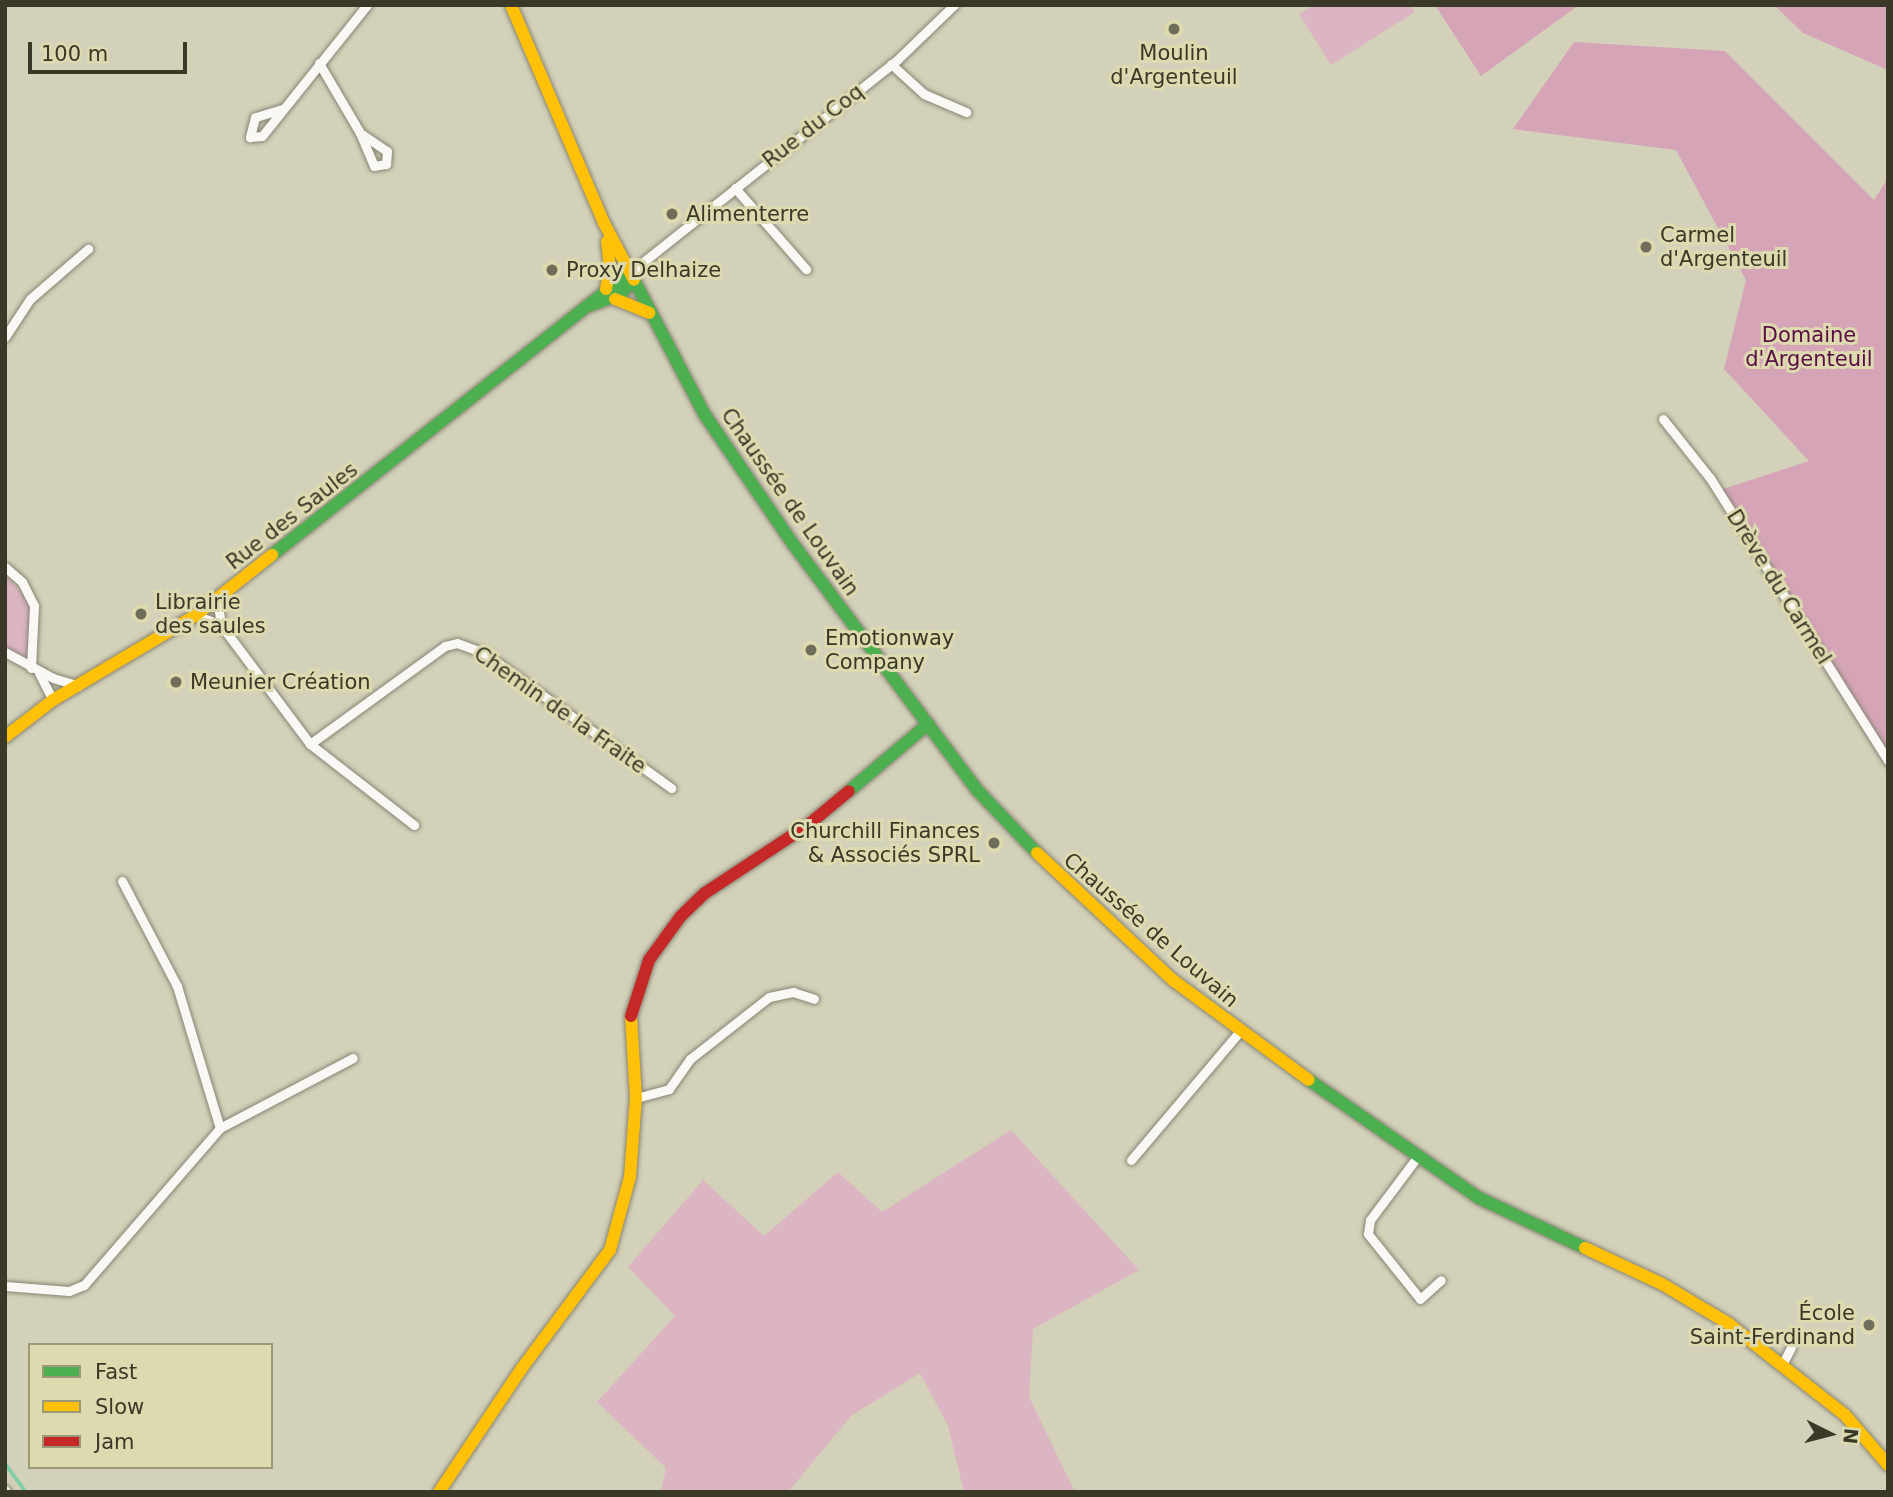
<!DOCTYPE html>
<html>
<head>
<meta charset="utf-8">
<style>
  body { margin:0 }
  #map { position:relative; width:1893px; height:1497px; overflow:hidden; background:#d4d1ba; font-family:"DejaVu Sans",sans-serif }
  div>[style] { position:absolute }
  .green>* { inset:0; background:#dbb5c1 }
  .forest>* { inset:0; background:#d5a4b7 }
  .stream>* { height:3.5px; margin:-1.75px; padding:0 1.75px; transform-origin:1.75px; border-radius:1.75px; background:#81cea6 }
  .roads { filter:drop-shadow(0 0 2px #878573) drop-shadow(0 0 2px #878573) }
  .street>* { height:9px; margin:-4.5px; padding:0 4.5px; transform-origin:4.5px; border-radius:4.5px; background:#f9f8f5 }
  .fast>* { height:12px; margin:-6px; padding:0 6px; transform-origin:6px; border-radius:6px; background:#4caf50 }
  .slow>* { height:12px; margin:-6px; padding:0 6px; transform-origin:6px; border-radius:6px; background:#ffc107 }
  .jam>* { height:12px; margin:-6px; padding:0 6px; transform-origin:6px; border-radius:6px; background:#c62828 }
  .dots>* { width:19px; height:19px; translate:-50% -50%; box-sizing:border-box; border:4px solid #dedaaf; border-radius:50% }
  span { translate:-50% -50%; white-space:nowrap; text-align:center; line-height:1.15; -webkit-text-stroke:6px #dedaaf; paint-order:stroke }
  .poi-label { font-size:21px; color:#3a3827 }
  .left { translate:0 -50%; text-align:left }
  .right { translate:-100% -50%; text-align:right }
  .street-label { font-size:21px; color:#3a3827 }
  .park-label { font-size:21px; color:#5a0c44 }
  .frame { position:absolute; inset:0; border:7px solid #3a3827; pointer-events:none }
  .legend { position:absolute; left:28px; top:1343px; width:245px; height:126px; box-sizing:border-box; background:#dedaaf; border:2px solid #9c9979; margin:0; padding:9px 12px; list-style:none; font-size:21px; color:#3a3827 }
  .legend li { display:flex; align-items:center; gap:14px; height:35px }
  .legend b { width:35px; border:2px solid #9c9979 }
  .north { position:absolute; left:1795px; top:1399px; width:70px; height:70px; -webkit-text-stroke:5px #dedaaf; paint-order:stroke; rotate:96deg; font-size:19px; font-weight:700; line-height:28px; text-align:center; color:#3a3827 }
  .north::after { content:''; display:block; margin:auto; width:24px; height:32px; background:#3a3827; clip-path:polygon(50% 0,100% 100%,50% 72%,0 100%) }
  .scale { position:absolute; left:28px; top:42px; width:159px; height:32px; box-sizing:border-box; border:4px solid #3a3827; border-top:0; padding-left:9px; font-size:21px; line-height:24px; white-space:nowrap; color:#3a3827; -webkit-text-stroke:5px #dedaaf; paint-order:stroke }
</style>
</head>
<body>
<div id="map">
  <div class="green">
    <i style="clip-path:polygon(1313px 5px,1411px 5px,1415px 12px,1331px 65px,1299px 14px)"></i>
    <i style="clip-path:polygon(5px 573px,31px 604px,28px 660px,5px 648px)"></i>
    <i style="clip-path:polygon(1011px 1130px,1139px 1270px,1033px 1329px,1029px 1397px,1075px 1492px,964px 1492px,948px 1426px,920px 1373px,851px 1416px,788px 1492px,661px 1492px,666px 1468px,597px 1402px,675px 1316px,628px 1267px,703px 1180px,764px 1236px,838px 1172px,882px 1212px)"></i>
  </div>
  <div class="forest">
    <i style="clip-path:polygon(1435px 5px,1579px 5px,1481px 76px)"></i>
    <i style="clip-path:polygon(1774px 5px,1888px 5px,1888px 70px,1803px 33px)"></i>
    <i style="clip-path:polygon(1574px 42px,1725px 51px,1874px 200px,1888px 178px,1888px 771px,1717px 491px,1809px 461px,1724px 369px,1746px 280px,1676px 150px,1513px 129px)"></i>
  </div>
  <div class="stream">
    <i style="left:5px;top:1463px;width:36px;rotate:54deg"></i>
  </div>
  <div class="roads">
    <div class="street">
      <i style="left:319px;top:63px;width:81px;rotate:59.6deg"></i>
      <i style="left:360px;top:133px;width:32px;rotate:34deg"></i>
      <i style="left:387px;top:151px;width:13px;rotate:94deg"></i>
      <i style="left:386px;top:164px;width:12px;rotate:171deg"></i>
      <i style="left:374px;top:166px;width:36px;rotate:-113deg"></i>
      <i style="left:891px;top:64px;width:45px;rotate:42.3deg"></i>
      <i style="left:924px;top:94px;width:46px;rotate:23.2deg"></i>
      <i style="left:282px;top:109px;width:28px;rotate:163deg"></i>
      <i style="left:255px;top:117px;width:21px;rotate:104deg"></i>
      <i style="left:250px;top:137px;width:12px;rotate:-5deg"></i>
      <i style="left:262px;top:136px;width:168px;rotate:-51.3deg"></i>
      <i style="left:735px;top:188px;width:108px;rotate:48.8deg"></i>
      <i style="left:628px;top:274px;width:345px;rotate:-38.5deg"></i>
      <i style="left:898px;top:59px;width:78px;rotate:-44deg"></i>
      <i style="left:5px;top:337px;width:45px;rotate:-56.7deg"></i>
      <i style="left:30px;top:299px;width:77px;rotate:-40.8deg"></i>
      <i style="left:1663px;top:419px;width:75px;rotate:51.5deg"></i>
      <i style="left:1710px;top:478px;width:334px;rotate:57.8deg"></i>
      <i style="left:5px;top:567px;width:23px;rotate:41deg"></i>
      <i style="left:22px;top:582px;width:27px;rotate:63deg"></i>
      <i style="left:34px;top:606px;width:62px;rotate:92.8deg"></i>
      <i style="left:217px;top:599px;width:26px;rotate:81deg"></i>
      <i style="left:196px;top:615px;width:27px;rotate:22deg"></i>
      <i style="left:221px;top:625px;width:149px;rotate:53.2deg"></i>
      <i style="left:310px;top:744px;width:132px;rotate:37.9deg"></i>
      <i style="left:5px;top:652px;width:55px;rotate:28.4deg"></i>
      <i style="left:53px;top:678px;width:27px;rotate:17deg"></i>
      <i style="left:39px;top:673px;width:30px;rotate:63deg"></i>
      <i style="left:310px;top:744px;width:167px;rotate:-36deg"></i>
      <i style="left:445px;top:646px;width:12px;rotate:-14deg"></i>
      <i style="left:457px;top:643px;width:29px;rotate:20deg"></i>
      <i style="left:484px;top:653px;width:231px;rotate:35.8deg"></i>
      <i style="left:122px;top:881px;width:119px;rotate:62.4deg"></i>
      <i style="left:177px;top:986px;width:148px;rotate:73.2deg"></i>
      <i style="left:636px;top:1098px;width:34px;rotate:-15deg"></i>
      <i style="left:669px;top:1089px;width:37px;rotate:-55deg"></i>
      <i style="left:690px;top:1059px;width:100px;rotate:-38.1deg"></i>
      <i style="left:769px;top:997px;width:25px;rotate:-12deg"></i>
      <i style="left:793px;top:992px;width:22px;rotate:18deg"></i>
      <i style="left:1418px;top:1156px;width:80px;rotate:126.9deg"></i>
      <i style="left:1370px;top:1220px;width:14px;rotate:98deg"></i>
      <i style="left:1368px;top:1234px;width:83px;rotate:51.3deg"></i>
      <i style="left:1420px;top:1299px;width:28px;rotate:-42deg"></i>
      <i style="left:1131px;top:1160px;width:167px;rotate:-49.8deg"></i>
      <i style="left:5px;top:1286px;width:64px;rotate:4.5deg"></i>
      <i style="left:69px;top:1291px;width:16px;rotate:-22deg"></i>
      <i style="left:84px;top:1285px;width:208px;rotate:-49.1deg"></i>
      <i style="left:220px;top:1128px;width:150px;rotate:-27.8deg"></i>
      <i style="left:1782px;top:1365px;width:20px;rotate:-63deg"></i>
      <i style="left:5px;top:1490px;width:2px;rotate:63deg"></i>
    </div>
    <div class="fast">
      <i style="left:634px;top:280px;width:153px;rotate:62.3deg"></i>
      <i style="left:705px;top:415px;width:156px;rotate:55.7deg"></i>
      <i style="left:793px;top:544px;width:309px;rotate:53.2deg"></i>
      <i style="left:978px;top:791px;width:86px;rotate:46.4deg"></i>
      <i style="left:591px;top:305px;width:32px;rotate:-20deg"></i>
      <i style="left:621px;top:294px;width:13px;rotate:-51deg"></i>
      <i style="left:629px;top:284px;width:10px;rotate:-96deg"></i>
      <i style="left:272px;top:555px;width:454px;rotate:-38.3deg"></i>
      <i style="left:849px;top:791px;width:104px;rotate:-40.3deg"></i>
      <i style="left:1309px;top:1080px;width:207px;rotate:34.8deg"></i>
      <i style="left:1479px;top:1198px;width:117px;rotate:25.3deg"></i>
    </div>
    <div class="slow">
      <i style="left:511px;top:5px;width:237px;rotate:66.9deg"></i>
      <i style="left:604px;top:223px;width:64px;rotate:62.2deg"></i>
      <i style="left:606px;top:289px;width:20px;rotate:-79deg"></i>
      <i style="left:610px;top:269px;width:28px;rotate:-96deg"></i>
      <i style="left:615px;top:299px;width:37px;rotate:22deg"></i>
      <i style="left:5px;top:737px;width:61px;rotate:-37.6deg"></i>
      <i style="left:53px;top:700px;width:166px;rotate:-30.7deg"></i>
      <i style="left:196px;top:615px;width:97px;rotate:-38.3deg"></i>
      <i style="left:1037px;top:853px;width:187px;rotate:43.1deg"></i>
      <i style="left:1174px;top:981px;width:167px;rotate:36.3deg"></i>
      <i style="left:1585px;top:1248px;width:85px;rotate:25.1deg"></i>
      <i style="left:1662px;top:1284px;width:78px;rotate:30.8deg"></i>
      <i style="left:1729px;top:1324px;width:147px;rotate:38.1deg"></i>
      <i style="left:1845px;top:1415px;width:66px;rotate:49.3deg"></i>
      <i style="left:439px;top:1492px;width:149px;rotate:-56.2deg"></i>
      <i style="left:522px;top:1368px;width:147px;rotate:-53.3deg"></i>
      <i style="left:610px;top:1250px;width:76px;rotate:-74.7deg"></i>
      <i style="left:630px;top:1177px;width:79px;rotate:-85.7deg"></i>
      <i style="left:636px;top:1098px;width:82px;rotate:-93.5deg"></i>
    </div>
    <div class="jam">
      <i style="left:631px;top:1016px;width:59px;rotate:-72.2deg"></i>
      <i style="left:649px;top:960px;width:54px;rotate:-54deg"></i>
      <i style="left:681px;top:916px;width:33px;rotate:-44deg"></i>
      <i style="left:705px;top:893px;width:123px;rotate:-33.4deg"></i>
      <i style="left:808px;top:825px;width:53px;rotate:-39.7deg"></i>
    </div>
  </div>
  <div class="dots">
    <i style="left:1174px;top:29px;background:#706e5a"></i>
    <i style="left:672px;top:214px;background:#706e5a"></i>
    <i style="left:1646px;top:247px;background:#706e5a"></i>
    <i style="left:552px;top:270px;background:#706e5a"></i>
    <i style="left:141px;top:614px;background:#706e5a"></i>
    <i style="left:811px;top:650px;background:#706e5a"></i>
    <i style="left:176px;top:682px;background:#706e5a"></i>
    <i style="left:994px;top:843px;background:#706e5a"></i>
    <i style="left:1869px;top:1325px;background:#706e5a"></i>
  </div>
  <div class="poi-label">
    <span style="left:1174px;top:65px">Moulin<br>d'Argenteuil</span>
    <span class="left" style="left:686px;top:214px">Alimenterre</span>
    <span class="left" style="left:1660px;top:247px">Carmel<br>d'Argenteuil</span>
    <span class="left" style="left:566px;top:270px">Proxy Delhaize</span>
    <span class="left" style="left:155px;top:614px">Librairie<br>des saules</span>
    <span class="left" style="left:825px;top:650px">Emotionway<br>Company</span>
    <span class="left" style="left:190px;top:682px">Meunier Création</span>
    <span class="right" style="left:980px;top:843px">Churchill Finances<br>&amp; Associés SPRL</span>
    <span class="right" style="left:1855px;top:1325px">École<br>Saint-Ferdinand</span>
  </div>
  <div class="street-label">
    <span style="left:813px;top:126px;rotate:-38deg">Rue du Coq</span>
    <span style="left:790px;top:502px;rotate:55deg">Chaussée de Louvain</span>
    <span style="left:292px;top:516px;rotate:-38deg">Rue des Saules</span>
    <span style="left:1779px;top:587px;rotate:58deg">Drève du Carmel</span>
    <span style="left:560px;top:710px;rotate:35deg">Chemin de la Fraite</span>
    <span style="left:1151px;top:930px;rotate:41deg">Chaussée de Louvain</span>
  </div>
  <div class="park-label">
    <span style="left:1809px;top:347px">Domaine<br>d'Argenteuil</span>
  </div>
  <div class="frame"></div>
  <ul class="legend">
  <li><b style="height:9px;background:#4caf50"></b>Fast</li>
  <li><b style="height:9px;background:#ffc107"></b>Slow</li>
  <li><b style="height:9px;background:#c62828"></b>Jam</li>
  </ul>
  <div class="north">N</div>
  <div class="scale">100 m</div>
</div>
</body>
</html>
